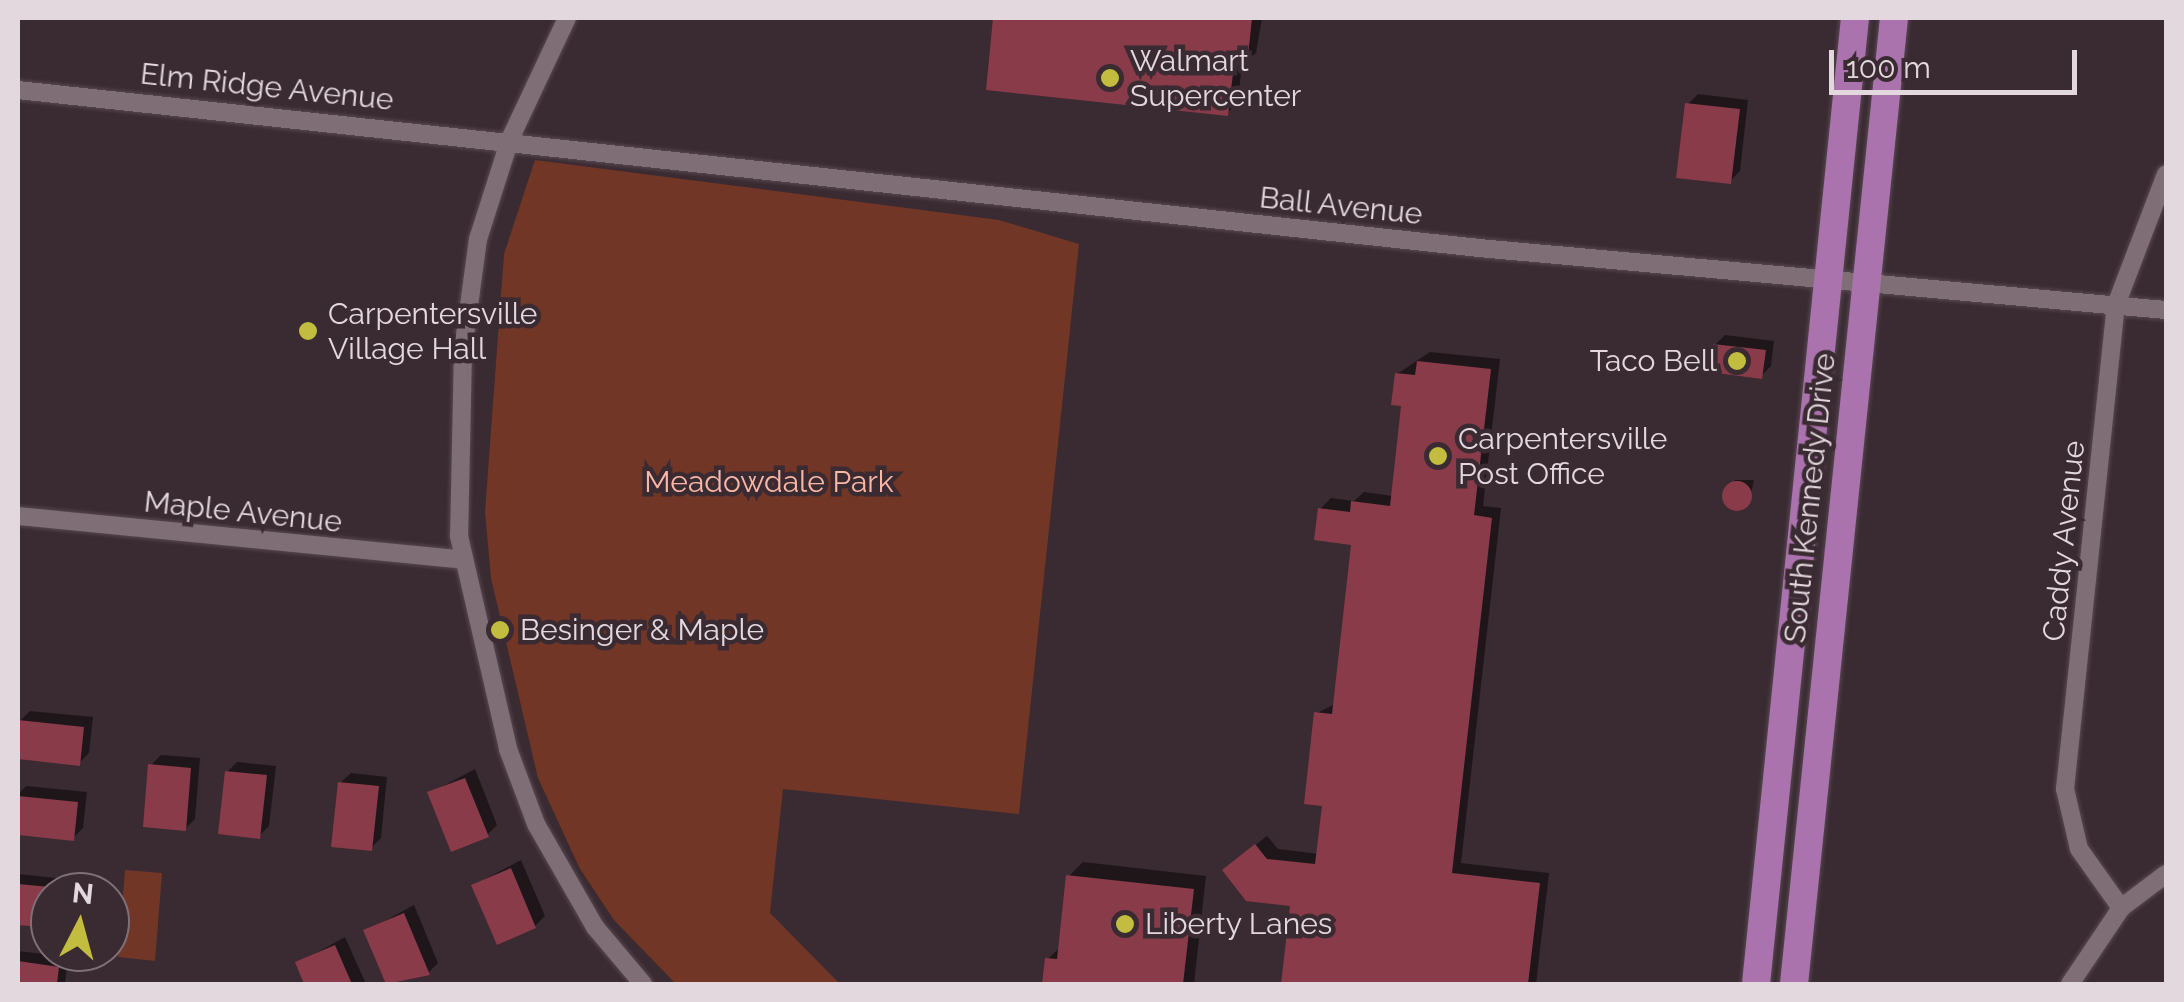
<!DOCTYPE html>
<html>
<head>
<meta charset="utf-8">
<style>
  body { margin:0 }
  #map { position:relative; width:2184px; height:1002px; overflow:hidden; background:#3a2a32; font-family:Raleway,sans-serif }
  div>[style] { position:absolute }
  .green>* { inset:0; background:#723627 }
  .shadow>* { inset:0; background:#0007 }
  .building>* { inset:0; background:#893b49 }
  .round { border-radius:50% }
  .roads { filter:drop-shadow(0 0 2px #574951) drop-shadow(0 0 2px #574951) }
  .minor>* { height:18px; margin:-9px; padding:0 9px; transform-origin:9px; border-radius:9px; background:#806e77 }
  .primary>* { height:28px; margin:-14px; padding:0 14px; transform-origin:14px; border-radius:14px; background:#ab73ad }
  .dots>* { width:28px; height:28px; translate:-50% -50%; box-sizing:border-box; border:5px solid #3a2a32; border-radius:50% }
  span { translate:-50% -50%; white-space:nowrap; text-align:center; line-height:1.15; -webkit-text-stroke:9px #3a2a32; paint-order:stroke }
  .poi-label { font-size:30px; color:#e3d8dd }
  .left { translate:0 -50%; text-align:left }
  .right { translate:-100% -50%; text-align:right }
  .street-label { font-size:30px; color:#e3d8dd }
  .park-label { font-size:30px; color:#fab7a5 }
  .frame { position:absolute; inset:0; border:20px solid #e3d8dd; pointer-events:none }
  .north { position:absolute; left:30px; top:872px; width:100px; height:100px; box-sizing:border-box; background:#3a2a32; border:2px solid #7e7076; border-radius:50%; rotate:6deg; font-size:28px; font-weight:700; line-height:40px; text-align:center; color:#e3d8dd }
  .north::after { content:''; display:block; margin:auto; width:35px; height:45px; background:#c2bd3f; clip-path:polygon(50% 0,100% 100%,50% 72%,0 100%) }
  .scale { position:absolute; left:1829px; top:50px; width:248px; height:45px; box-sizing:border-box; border:5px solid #e3d8dd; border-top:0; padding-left:12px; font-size:30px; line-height:35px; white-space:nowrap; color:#e3d8dd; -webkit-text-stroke:8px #3a2a32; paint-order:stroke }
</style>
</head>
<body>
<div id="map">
  <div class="green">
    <i style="clip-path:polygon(535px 160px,999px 220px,1079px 244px,1019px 814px,783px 789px,770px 913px,840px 984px,676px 984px,614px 920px,580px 869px,538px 778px,491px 578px,485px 512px,504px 254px)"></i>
    <i style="clip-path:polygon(125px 870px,162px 873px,155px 961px,118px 957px)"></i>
  </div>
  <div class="shadow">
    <i style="clip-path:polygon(996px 18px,1262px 18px,1256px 53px,1242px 63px,1238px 103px,1227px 113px,988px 87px)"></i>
    <i style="clip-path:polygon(1698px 94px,1748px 100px,1740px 171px,1730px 181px,1688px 104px)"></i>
    <i style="clip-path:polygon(1725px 335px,1774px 341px,1771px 366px,1761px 376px,1715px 345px)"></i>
    <i style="clip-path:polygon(1430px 352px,1500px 359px,1483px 506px,1501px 508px,1461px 863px,1549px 873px,1536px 984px,1283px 984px,1292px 903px,1236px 860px,1267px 836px,1278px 849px,1319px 854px,1325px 804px,1317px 713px,1335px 704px,1354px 542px,1320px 509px,1331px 498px,1354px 501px,1364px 492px,1393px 496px,1404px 404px,1397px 374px)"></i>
    <i style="clip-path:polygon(1735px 480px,1754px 480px,1749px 502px,1730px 505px)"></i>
    <i style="clip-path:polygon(30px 711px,93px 717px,89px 753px,79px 763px,18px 757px,20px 721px)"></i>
    <i style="clip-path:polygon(161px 755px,200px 758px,195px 819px,185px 829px,151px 765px)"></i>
    <i style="clip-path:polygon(237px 762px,276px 766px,269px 826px,259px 836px,227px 772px)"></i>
    <i style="clip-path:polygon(475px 769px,497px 825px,487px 835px,430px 793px)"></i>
    <i style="clip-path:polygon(351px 773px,387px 777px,381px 838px,371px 848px,340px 783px)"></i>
    <i style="clip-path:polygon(26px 786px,87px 792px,83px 828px,73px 838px,18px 832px,18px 795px)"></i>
    <i style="clip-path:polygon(521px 860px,545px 916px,535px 926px,474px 885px)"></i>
    <i style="clip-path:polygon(1083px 862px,1206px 876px,1194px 984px,1045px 984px,1048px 959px,1061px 946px,1069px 876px)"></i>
    <i style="clip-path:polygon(18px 874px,75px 880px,73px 892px,50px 892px,50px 925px,18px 922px)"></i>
    <i style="clip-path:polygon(414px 905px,438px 963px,428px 973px,389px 984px,366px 931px)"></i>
    <i style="clip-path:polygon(345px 937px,366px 984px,307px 984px,298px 963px)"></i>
    <i style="clip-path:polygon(18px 951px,68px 957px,65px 984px,18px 984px)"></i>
  </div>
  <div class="building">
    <i style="clip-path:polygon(993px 18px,1252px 18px,1247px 66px,1234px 65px,1228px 116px,986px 90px)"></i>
    <i style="clip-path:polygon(1685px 103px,1740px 109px,1731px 184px,1676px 178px)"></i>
    <i style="clip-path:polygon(1713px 344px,1766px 350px,1762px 379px,1709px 372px)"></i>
    <i style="clip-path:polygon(1417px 361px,1491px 369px,1474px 515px,1492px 518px,1452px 873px,1540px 883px,1528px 984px,1281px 984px,1290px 906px,1246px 901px,1222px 870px,1255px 844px,1267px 859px,1315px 864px,1322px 806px,1304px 804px,1314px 712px,1332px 714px,1351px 545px,1314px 540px,1318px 508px,1350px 512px,1351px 501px,1390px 506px,1401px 406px,1391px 405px,1395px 373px,1415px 375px)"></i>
    <i class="round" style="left:1722px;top:481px;width:30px;height:30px"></i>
    <i style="clip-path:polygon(18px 720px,84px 727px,80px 766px,18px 759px)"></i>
    <i style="clip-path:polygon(148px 764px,191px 768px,186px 831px,143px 827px)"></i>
    <i style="clip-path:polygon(225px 771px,267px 775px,260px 839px,218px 834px)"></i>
    <i style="clip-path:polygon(465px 778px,489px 837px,451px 852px,427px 792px)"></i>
    <i style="clip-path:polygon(338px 782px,379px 786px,372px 851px,331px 847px)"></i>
    <i style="clip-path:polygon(18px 796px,78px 802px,74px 841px,18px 835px)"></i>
    <i style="clip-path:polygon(511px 868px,536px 928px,497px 945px,471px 885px)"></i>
    <i style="clip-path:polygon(1066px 875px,1194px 889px,1183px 984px,1042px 984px,1045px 958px,1057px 959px)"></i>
    <i style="clip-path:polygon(18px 884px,50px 887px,50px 928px,18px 925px)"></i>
    <i style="clip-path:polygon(404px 913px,430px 975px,386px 984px,363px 930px)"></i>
    <i style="clip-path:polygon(335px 945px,352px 984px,304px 984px,295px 962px)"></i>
    <i style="clip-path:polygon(18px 961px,59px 967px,57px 984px,18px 984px)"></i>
  </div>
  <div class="roads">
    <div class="minor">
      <i style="left:567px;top:18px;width:134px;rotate:115.2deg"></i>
      <i style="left:510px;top:139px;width:105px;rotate:107.7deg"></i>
      <i style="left:478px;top:239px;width:112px;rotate:97.7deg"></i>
      <i style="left:463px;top:350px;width:186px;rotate:91.2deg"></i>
      <i style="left:459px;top:536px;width:219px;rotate:77deg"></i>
      <i style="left:508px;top:749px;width:80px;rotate:69.5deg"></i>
      <i style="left:536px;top:824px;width:119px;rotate:60.2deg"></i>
      <i style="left:595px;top:927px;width:75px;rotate:49.9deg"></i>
      <i style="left:18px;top:90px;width:1470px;rotate:6.17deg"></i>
      <i style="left:1479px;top:248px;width:690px;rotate:5.16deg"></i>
      <i style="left:18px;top:516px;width:447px;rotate:5.6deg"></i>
      <i style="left:2121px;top:908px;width:72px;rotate:-125.4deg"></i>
      <i style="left:2079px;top:849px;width:62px;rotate:-103.1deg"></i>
      <i style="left:2065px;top:789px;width:487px;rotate:-84deg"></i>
      <i style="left:2116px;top:305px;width:140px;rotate:-69.1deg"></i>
      <i style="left:2070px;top:984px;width:92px;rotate:-56.1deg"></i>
      <i style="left:2121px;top:908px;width:56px;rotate:-37.1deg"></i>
    </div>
    <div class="primary">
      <i style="left:1756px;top:984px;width:971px;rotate:-84.15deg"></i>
      <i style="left:1794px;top:984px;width:971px;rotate:-84.09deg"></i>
    </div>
  </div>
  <div class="dots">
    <i style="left:1110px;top:78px;background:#c2bd3f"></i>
    <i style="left:308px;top:331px;background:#c2bd3f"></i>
    <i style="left:1737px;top:361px;background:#c2bd3f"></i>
    <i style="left:1438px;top:456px;background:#c2bd3f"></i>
    <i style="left:500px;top:630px;background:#c2bd3f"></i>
    <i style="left:1125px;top:924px;background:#c2bd3f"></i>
  </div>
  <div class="poi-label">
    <span class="left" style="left:1130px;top:78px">Walmart<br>Supercenter</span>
    <span class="left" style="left:328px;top:331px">Carpentersville<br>Village Hall</span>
    <span class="right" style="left:1717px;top:361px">Taco Bell</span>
    <span class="left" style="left:1458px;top:456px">Carpentersville<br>Post Office</span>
    <span class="left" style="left:520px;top:630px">Besinger &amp; Maple</span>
    <span class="left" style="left:1145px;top:924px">Liberty Lanes</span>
  </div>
  <div class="street-label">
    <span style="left:267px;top:87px;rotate:6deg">Elm Ridge Avenue</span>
    <span style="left:1341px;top:206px;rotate:6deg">Ball Avenue</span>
    <span style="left:1810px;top:498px;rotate:-84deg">South Kennedy Drive</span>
    <span style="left:243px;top:512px;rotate:6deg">Maple Avenue</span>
    <span style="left:2064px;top:541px;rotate:-84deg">Caddy Avenue</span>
  </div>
  <div class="park-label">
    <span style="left:769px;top:482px">Meadowdale Park</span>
  </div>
  <div class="frame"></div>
  <div class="north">N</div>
  <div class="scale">100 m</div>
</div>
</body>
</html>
